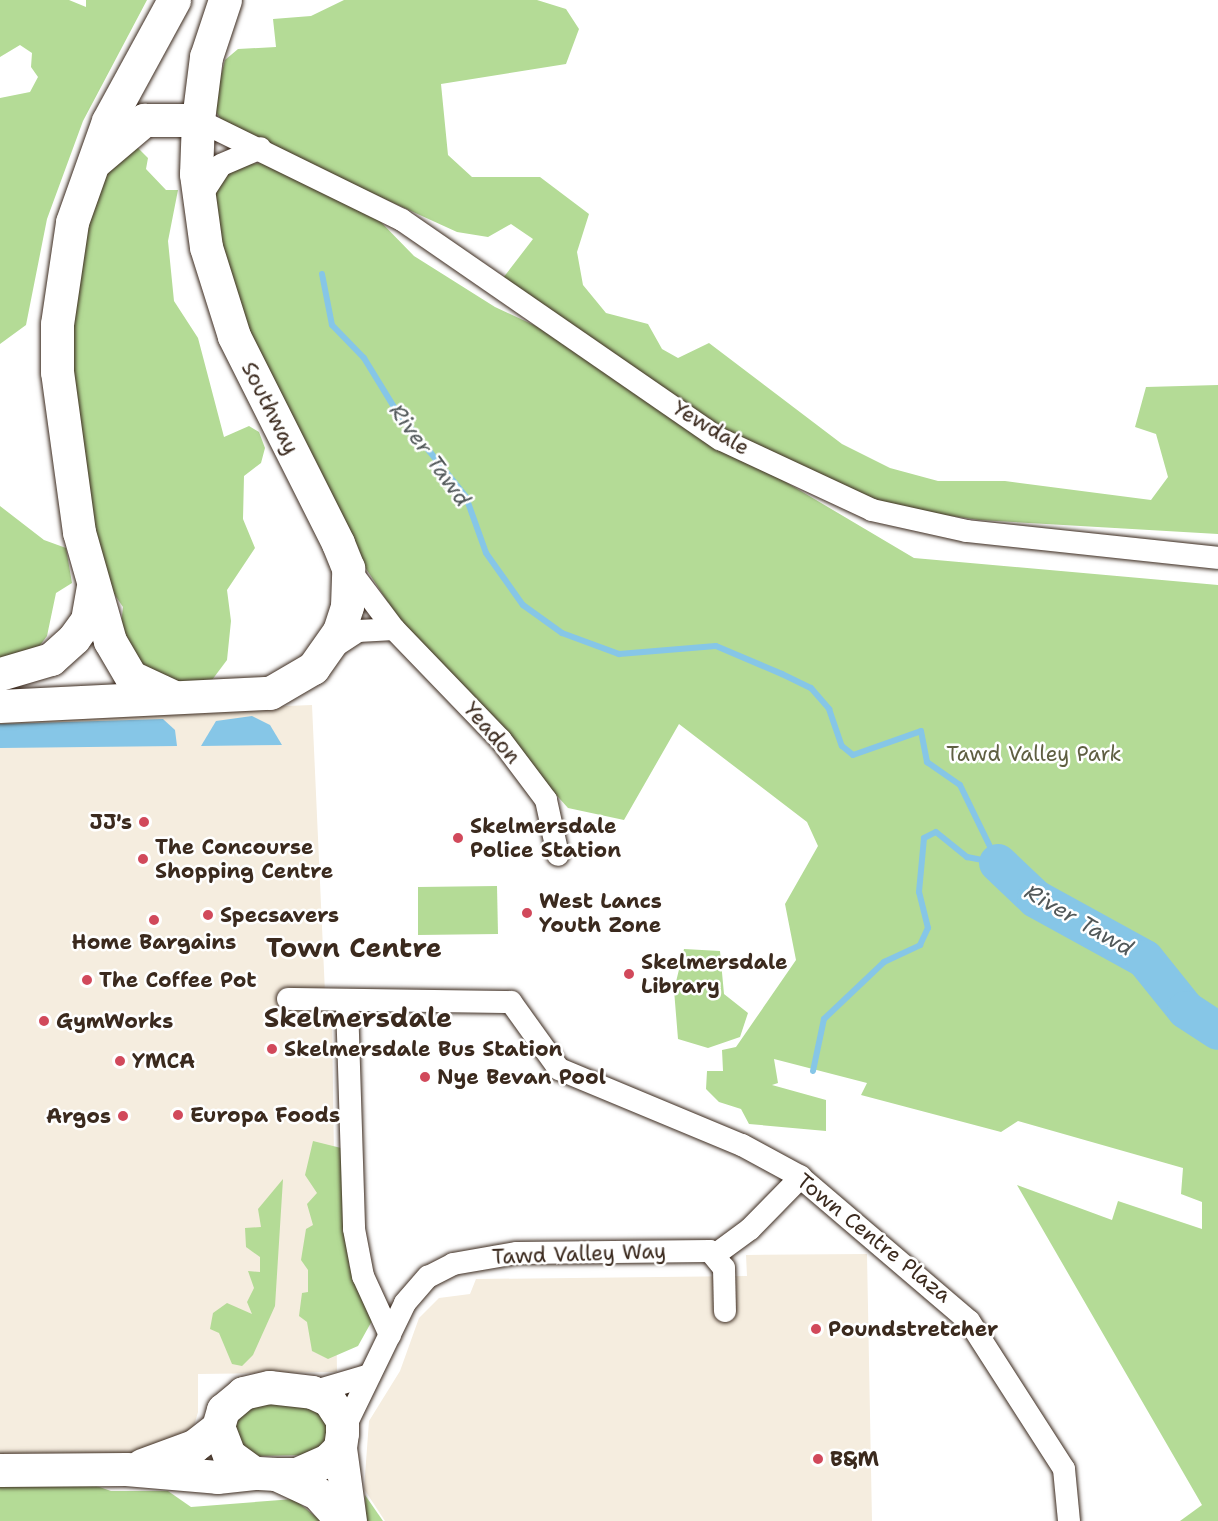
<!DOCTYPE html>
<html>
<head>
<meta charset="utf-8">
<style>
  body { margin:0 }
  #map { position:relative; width:1218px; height:1521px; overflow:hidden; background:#fff; font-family:"Shantell Sans",sans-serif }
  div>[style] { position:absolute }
  .built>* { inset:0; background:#f5eddf }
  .green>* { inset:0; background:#b4db96 }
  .water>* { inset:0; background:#86c6e7 }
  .stream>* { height:6px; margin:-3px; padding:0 3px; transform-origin:3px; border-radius:3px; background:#86c6e7 }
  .river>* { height:38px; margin:-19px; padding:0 19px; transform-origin:19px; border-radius:19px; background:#86c6e7 }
  .roads { filter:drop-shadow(0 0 2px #3b2a1e) drop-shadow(0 0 2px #3b2a1e) }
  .street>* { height:22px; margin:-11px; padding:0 11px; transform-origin:11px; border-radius:11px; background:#fff }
  .secondary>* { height:33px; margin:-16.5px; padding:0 16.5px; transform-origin:16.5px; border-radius:16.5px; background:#fff }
  .dots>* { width:16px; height:16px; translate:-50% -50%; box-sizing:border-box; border:3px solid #fff; border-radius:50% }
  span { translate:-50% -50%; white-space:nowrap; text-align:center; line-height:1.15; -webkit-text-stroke:5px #fff; paint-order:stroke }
  .street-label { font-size:21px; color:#3b2a1e }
  .park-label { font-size:21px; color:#5f5f42 }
  .poi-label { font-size:21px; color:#3b2a1e; font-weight:700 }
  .right { translate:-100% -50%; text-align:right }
  .left { translate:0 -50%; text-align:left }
  .water-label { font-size:22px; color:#52595a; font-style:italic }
  .district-label { font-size:27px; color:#3b2a1e; font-weight:700 }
</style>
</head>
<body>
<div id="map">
  <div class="built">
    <i style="clip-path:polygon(312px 705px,326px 1015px,332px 1016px,337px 1372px,198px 1374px,198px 1412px,192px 1433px,163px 1455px,0 1460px,0 717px)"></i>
    <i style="clip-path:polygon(867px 1254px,872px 1521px,385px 1521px,364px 1489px,369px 1421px,400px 1371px,419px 1318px,439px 1298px,470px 1294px,476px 1279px,747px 1276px,746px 1255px)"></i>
  </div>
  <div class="green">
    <i style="clip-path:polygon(0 0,69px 0,86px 7px,86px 0,147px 0,83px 121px,47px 219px,26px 325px,0 344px,0 98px,30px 92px,38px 77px,31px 67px,32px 53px,20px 45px,0 57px)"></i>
    <i style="clip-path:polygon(344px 0,537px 0,566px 9px,579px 29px,566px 64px,441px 84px,448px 155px,472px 177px,540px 177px,589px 214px,577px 252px,583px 285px,606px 313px,648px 324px,662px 349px,678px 358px,709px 343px,842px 444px,890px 468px,938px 481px,1005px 481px,1151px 500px,1168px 477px,1156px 434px,1135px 427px,1146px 387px,1218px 385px,1218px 534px,979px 520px,903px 509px,849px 494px,681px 420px,914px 558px,1218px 585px,1218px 1521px,1180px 1521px,1202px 1505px,1017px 1185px,1112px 1220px,1118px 1201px,1202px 1229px,1202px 1202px,1181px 1194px,1183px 1168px,1018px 1121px,1001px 1132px,861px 1095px,867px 1083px,774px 1059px,778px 1083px,772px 1085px,826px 1100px,826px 1131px,749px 1124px,741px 1109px,719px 1102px,706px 1089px,707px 1071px,723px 1071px,722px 1050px,736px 1047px,796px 960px,785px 904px,818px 846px,807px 822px,679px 724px,624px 820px,568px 808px,401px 622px,334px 520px,232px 310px,210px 186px,239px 164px,264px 163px,376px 217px,414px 256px,495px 307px,538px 327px,503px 278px,533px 239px,511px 224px,488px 237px,457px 232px,225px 126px,213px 107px,225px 60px,238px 49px,276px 47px,273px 19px,311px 16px)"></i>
    <i style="clip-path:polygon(137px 147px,148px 158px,146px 169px,166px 190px,178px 190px,168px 241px,174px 301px,198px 338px,224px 437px,249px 426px,259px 432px,265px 448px,261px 463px,244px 476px,243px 519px,255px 548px,227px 590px,231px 621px,227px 660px,212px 680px,193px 687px,149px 675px,120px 634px,123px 607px,104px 579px,64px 396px,84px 203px,108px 160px)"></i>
    <i style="clip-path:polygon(0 506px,44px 540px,66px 548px,72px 583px,56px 593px,47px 636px,26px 664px,0 670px)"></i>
    <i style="clip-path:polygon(497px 886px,498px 934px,418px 935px,418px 887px)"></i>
    <i style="clip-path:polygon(684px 949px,720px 951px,724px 994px,748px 1013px,740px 1037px,708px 1048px,678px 1039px,674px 990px)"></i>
    <i style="clip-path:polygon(313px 1141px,349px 1150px,349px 1266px,363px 1284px,373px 1319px,358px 1346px,328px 1359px,312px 1351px,307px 1322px,299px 1316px,302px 1293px,308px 1292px,308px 1270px,301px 1260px,306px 1229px,313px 1225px,307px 1204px,317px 1193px,305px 1175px)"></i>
    <i style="clip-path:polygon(283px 1179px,275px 1306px,253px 1355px,242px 1366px,232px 1364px,219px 1333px,210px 1329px,213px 1313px,227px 1303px,252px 1314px,247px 1302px,254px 1288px,248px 1271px,260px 1272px,260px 1257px,246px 1247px,245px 1228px,261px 1227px,258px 1209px)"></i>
    <i style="clip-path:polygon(299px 1400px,327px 1419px,326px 1441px,310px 1455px,257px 1456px,239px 1443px,235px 1424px,244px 1407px)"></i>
    <i style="clip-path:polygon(0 1481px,82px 1481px,111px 1491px,168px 1491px,191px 1507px,294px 1499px,321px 1521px,0 1521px)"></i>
    <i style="clip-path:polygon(365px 1495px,383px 1521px,366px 1521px)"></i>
  </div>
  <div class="water">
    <i style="clip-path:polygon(252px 716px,270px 725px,282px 745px,201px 746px,216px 721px)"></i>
    <i style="clip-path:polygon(163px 719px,175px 730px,177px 746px,0 748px,0 724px)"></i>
  </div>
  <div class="stream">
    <i style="left:322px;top:274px;width:52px;rotate:78.9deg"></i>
    <i style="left:332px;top:325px;width:46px;rotate:45.9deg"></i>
    <i style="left:364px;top:358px;width:57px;rotate:58.5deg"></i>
    <i style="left:394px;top:407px;width:115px;rotate:51.3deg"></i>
    <i style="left:466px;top:497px;width:59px;rotate:70.3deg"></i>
    <i style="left:486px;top:553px;width:64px;rotate:54.6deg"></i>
    <i style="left:523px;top:605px;width:48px;rotate:35.7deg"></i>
    <i style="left:562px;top:633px;width:61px;rotate:20.2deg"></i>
    <i style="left:619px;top:654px;width:97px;rotate:-4.7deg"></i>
    <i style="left:716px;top:646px;width:72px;rotate:23deg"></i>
    <i style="left:782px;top:674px;width:32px;rotate:26deg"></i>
    <i style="left:811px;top:688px;width:28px;rotate:49deg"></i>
    <i style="left:829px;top:709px;width:39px;rotate:71deg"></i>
    <i style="left:842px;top:746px;width:14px;rotate:39deg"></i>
    <i style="left:853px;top:755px;width:72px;rotate:-19.4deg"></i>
    <i style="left:921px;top:731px;width:32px;rotate:79deg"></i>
    <i style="left:927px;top:762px;width:40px;rotate:34.9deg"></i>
    <i style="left:960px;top:785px;width:87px;rotate:64deg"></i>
    <i style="left:813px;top:1071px;width:53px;rotate:-78.1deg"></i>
    <i style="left:824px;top:1019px;width:83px;rotate:-43.5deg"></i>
    <i style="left:884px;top:962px;width:40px;rotate:-25deg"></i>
    <i style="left:920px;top:945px;width:19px;rotate:-65deg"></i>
    <i style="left:928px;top:928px;width:37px;rotate:-104deg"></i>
    <i style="left:919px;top:892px;width:54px;rotate:-84.7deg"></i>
    <i style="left:924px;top:838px;width:13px;rotate:-27deg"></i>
    <i style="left:936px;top:832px;width:40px;rotate:39deg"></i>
    <i style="left:967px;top:857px;width:32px;rotate:11deg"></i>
  </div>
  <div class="river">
    <i style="left:998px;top:863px;width:52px;rotate:43.5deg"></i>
    <i style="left:1036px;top:899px;width:124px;rotate:28.8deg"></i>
    <i style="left:1145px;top:959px;width:65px;rotate:51.2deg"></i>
    <i style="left:1186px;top:1010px;width:38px;rotate:33deg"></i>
  </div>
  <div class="roads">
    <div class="street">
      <i style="left:198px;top:120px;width:227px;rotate:26.1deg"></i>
      <i style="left:402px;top:220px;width:386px;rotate:34.6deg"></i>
      <i style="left:720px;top:439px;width:168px;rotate:25deg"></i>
      <i style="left:872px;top:510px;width:97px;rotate:12.5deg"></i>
      <i style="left:967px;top:531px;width:252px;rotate:6.1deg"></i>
      <i style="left:199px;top:199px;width:40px;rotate:-57.1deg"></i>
      <i style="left:221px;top:165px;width:43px;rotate:-23deg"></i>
      <i style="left:348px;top:568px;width:76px;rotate:53deg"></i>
      <i style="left:394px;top:629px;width:154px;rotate:46.1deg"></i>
      <i style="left:501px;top:740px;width:75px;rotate:53.1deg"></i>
      <i style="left:546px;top:800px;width:56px;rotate:77.7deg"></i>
      <i style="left:332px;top:648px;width:31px;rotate:-33deg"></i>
      <i style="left:358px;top:631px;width:36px;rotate:-3deg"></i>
      <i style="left:288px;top:999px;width:223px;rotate:0.8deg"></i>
      <i style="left:511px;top:1002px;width:82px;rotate:54.4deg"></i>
      <i style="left:559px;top:1069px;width:198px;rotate:22.6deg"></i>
      <i style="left:742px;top:1145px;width:65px;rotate:28.5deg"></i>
      <i style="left:799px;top:1176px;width:223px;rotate:40.5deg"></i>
      <i style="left:969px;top:1321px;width:176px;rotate:57.3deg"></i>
      <i style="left:1064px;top:1469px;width:52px;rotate:84.5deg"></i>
      <i style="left:347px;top:1003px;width:226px;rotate:88.2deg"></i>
      <i style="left:354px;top:1229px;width:48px;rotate:79.2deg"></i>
      <i style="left:363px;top:1276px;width:65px;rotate:65.4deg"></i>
      <i style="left:716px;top:1254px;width:42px;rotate:-36.3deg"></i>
      <i style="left:750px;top:1229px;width:73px;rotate:-45.6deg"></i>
      <i style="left:312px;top:1392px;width:60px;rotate:-16.3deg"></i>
      <i style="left:342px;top:1433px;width:144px;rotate:-64.1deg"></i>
      <i style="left:405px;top:1303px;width:35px;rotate:-49deg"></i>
      <i style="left:428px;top:1277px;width:28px;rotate:-27deg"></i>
      <i style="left:453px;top:1264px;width:65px;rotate:-9.8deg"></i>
      <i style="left:517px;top:1253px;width:193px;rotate:-0.6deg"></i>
      <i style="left:710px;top:1251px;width:22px;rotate:51deg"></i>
      <i style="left:724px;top:1268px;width:43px;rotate:88.7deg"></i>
    </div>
    <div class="secondary">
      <i style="left:97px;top:160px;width:62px;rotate:-40.4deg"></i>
      <i style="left:144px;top:120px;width:54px"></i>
      <i style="left:0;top:674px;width:53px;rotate:-16.4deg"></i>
      <i style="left:51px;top:659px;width:31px;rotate:-42deg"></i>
      <i style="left:74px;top:638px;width:22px;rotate:-54deg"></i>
      <i style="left:87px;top:620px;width:36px;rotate:-80deg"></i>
      <i style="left:172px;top:696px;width:45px;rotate:-155.1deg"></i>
      <i style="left:131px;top:677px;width:42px;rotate:-120.3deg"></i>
      <i style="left:110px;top:641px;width:113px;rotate:-105.9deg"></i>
      <i style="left:79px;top:532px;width:162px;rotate:-97.8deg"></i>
      <i style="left:57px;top:372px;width:48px;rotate:-90deg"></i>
      <i style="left:57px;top:324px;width:103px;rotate:-81.6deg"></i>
      <i style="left:72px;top:222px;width:107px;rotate:-70.4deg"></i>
      <i style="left:108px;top:121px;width:138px;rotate:-61.4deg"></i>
      <i style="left:0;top:706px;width:270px;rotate:-2.8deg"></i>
      <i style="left:270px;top:693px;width:50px;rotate:-30.2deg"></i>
      <i style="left:313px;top:668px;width:45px;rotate:-54.9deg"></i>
      <i style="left:339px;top:631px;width:26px;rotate:-72deg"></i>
      <i style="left:347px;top:606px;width:38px;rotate:-88deg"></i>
      <i style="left:348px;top:568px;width:27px;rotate:-112deg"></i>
      <i style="left:338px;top:543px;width:232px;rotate:-116.7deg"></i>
      <i style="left:234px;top:336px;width:93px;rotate:-107.5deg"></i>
      <i style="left:206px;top:247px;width:74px;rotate:-97.8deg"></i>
      <i style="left:196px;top:174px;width:54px;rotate:-87.9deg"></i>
      <i style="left:198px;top:120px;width:64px;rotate:-82.8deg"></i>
      <i style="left:206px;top:57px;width:60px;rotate:-71.6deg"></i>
      <i style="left:269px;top:1387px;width:43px;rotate:6.6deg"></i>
      <i style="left:312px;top:1392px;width:19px;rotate:25deg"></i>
      <i style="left:329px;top:1400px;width:24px;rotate:57deg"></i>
      <i style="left:342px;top:1420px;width:13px;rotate:90deg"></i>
      <i style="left:342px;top:1433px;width:15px;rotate:98deg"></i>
      <i style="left:340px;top:1448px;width:17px;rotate:135deg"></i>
      <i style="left:328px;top:1460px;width:34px;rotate:156deg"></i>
      <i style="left:297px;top:1474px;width:21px;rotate:180deg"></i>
      <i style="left:276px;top:1474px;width:22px;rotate:-177deg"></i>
      <i style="left:254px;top:1473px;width:31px;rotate:-144deg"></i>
      <i style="left:229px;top:1455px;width:30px;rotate:-111deg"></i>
      <i style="left:218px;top:1427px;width:18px;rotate:-74deg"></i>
      <i style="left:223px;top:1410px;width:26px;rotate:-40deg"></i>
      <i style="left:243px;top:1393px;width:27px;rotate:-13deg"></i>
      <i style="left:340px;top:1448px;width:74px;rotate:82.2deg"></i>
      <i style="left:142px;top:1465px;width:55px;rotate:-20.1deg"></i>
      <i style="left:194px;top:1446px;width:31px;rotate:-38deg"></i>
      <i style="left:0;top:1470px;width:126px;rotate:-0.5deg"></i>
      <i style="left:126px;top:1469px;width:91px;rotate:5deg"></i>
      <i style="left:217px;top:1477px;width:37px;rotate:-6deg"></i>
      <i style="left:276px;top:1474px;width:45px;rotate:24.9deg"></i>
      <i style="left:317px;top:1493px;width:38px;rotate:48deg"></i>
    </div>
  </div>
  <div class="dots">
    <i style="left:144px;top:822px;background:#d1495b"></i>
    <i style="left:458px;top:838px;background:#d1495b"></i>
    <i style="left:143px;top:859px;background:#d1495b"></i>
    <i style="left:527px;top:913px;background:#d1495b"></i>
    <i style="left:208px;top:915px;background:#d1495b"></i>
    <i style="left:154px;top:920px;background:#d1495b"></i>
    <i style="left:629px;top:974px;background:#d1495b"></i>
    <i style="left:87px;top:980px;background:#d1495b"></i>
    <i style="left:44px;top:1021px;background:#d1495b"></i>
    <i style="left:272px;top:1049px;background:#d1495b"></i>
    <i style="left:120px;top:1061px;background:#d1495b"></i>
    <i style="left:425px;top:1077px;background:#d1495b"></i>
    <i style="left:178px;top:1115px;background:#d1495b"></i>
    <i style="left:123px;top:1116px;background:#d1495b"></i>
    <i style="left:816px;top:1329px;background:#d1495b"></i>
    <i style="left:818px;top:1459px;background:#d1495b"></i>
  </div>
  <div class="street-label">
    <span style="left:270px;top:408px;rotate:63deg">Southway</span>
    <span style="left:711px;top:428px;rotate:31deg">Yewdale</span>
    <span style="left:492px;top:733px;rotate:49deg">Yeadon</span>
    <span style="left:874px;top:1238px;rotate:39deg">Town Centre Plaza</span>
    <span style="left:579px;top:1254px;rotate:-2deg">Tawd Valley Way</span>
  </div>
  <div class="park-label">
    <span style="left:1034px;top:754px">Tawd Valley Park</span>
  </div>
  <div class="poi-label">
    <span class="right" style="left:132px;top:822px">JJ's</span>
    <span class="left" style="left:470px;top:838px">Skelmersdale<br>Police Station</span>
    <span class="left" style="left:155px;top:859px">The Concourse<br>Shopping Centre</span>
    <span class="left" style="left:539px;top:913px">West Lancs<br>Youth Zone</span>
    <span class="left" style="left:220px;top:915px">Specsavers</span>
    <span style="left:154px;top:942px">Home Bargains</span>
    <span class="left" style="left:641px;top:974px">Skelmersdale<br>Library</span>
    <span class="left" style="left:99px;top:980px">The Coffee Pot</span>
    <span class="left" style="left:56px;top:1021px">GymWorks</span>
    <span class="left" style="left:284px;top:1049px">Skelmersdale Bus Station</span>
    <span class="left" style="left:132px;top:1061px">YMCA</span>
    <span class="left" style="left:437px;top:1077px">Nye Bevan Pool</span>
    <span class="left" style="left:190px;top:1115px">Europa Foods</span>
    <span class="right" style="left:111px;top:1116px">Argos</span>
    <span class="left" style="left:828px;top:1329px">Poundstretcher</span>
    <span class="left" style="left:830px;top:1459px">B&amp;M</span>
  </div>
  <div class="water-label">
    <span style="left:430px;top:455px;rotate:54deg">River Tawd</span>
    <span style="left:1079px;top:920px;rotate:30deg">River Tawd</span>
  </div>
  <div class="district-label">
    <span style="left:354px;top:948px">Town Centre</span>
    <span style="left:358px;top:1018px">Skelmersdale</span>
  </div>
</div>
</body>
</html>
